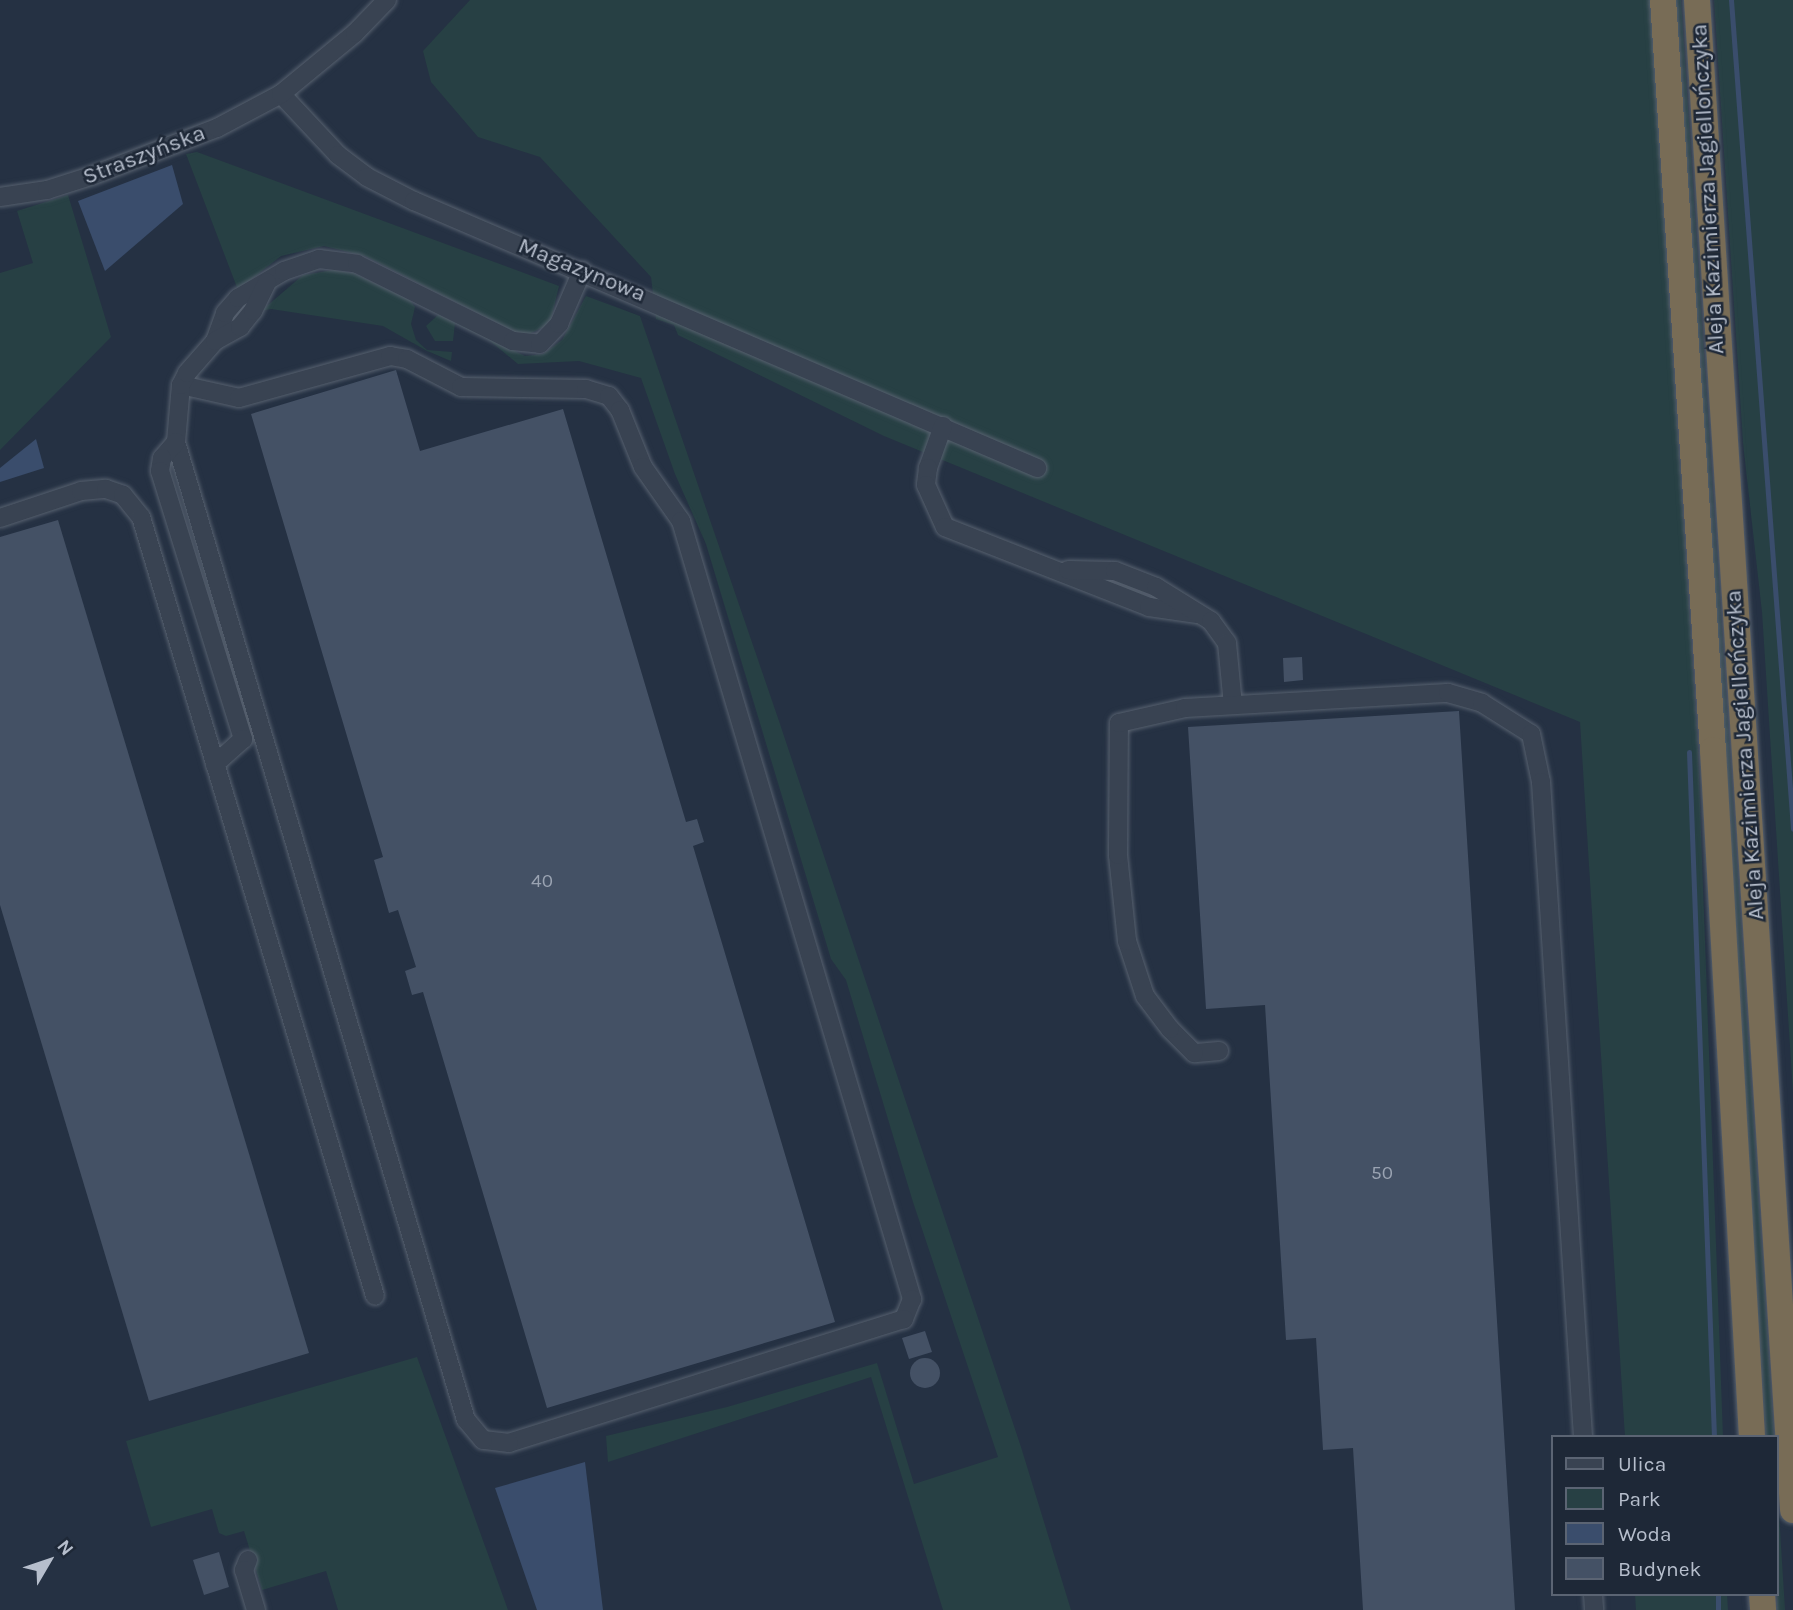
<!DOCTYPE html>
<html>
<head>
<meta charset="utf-8">
<style>
  body { margin:0 }
  #map { position:relative; width:1793px; height:1610px; overflow:hidden; background:#253143; font-family:Karla,sans-serif }
  div>[style] { position:absolute }
  .green>* { inset:0; background:#274044 }
  .water>* { inset:0; background:#3a4d6c }
  .stream>* { height:5px; margin:-2.5px; padding:0 2.5px; transform-origin:2.5px; border-radius:2.5px; background:#3a4d6c }
  .building>* { inset:0; background:#445165 }
  .round { border-radius:50% }
  .roads { filter:drop-shadow(0 0 2px #57616f) drop-shadow(0 0 2px #57616f) }
  .minor>* { height:18px; margin:-9px; padding:0 9px; transform-origin:9px; border-radius:9px; background:#394352 }
  .highway>* { height:26px; margin:-13px; padding:0 13px; transform-origin:13px; border-radius:13px; background:#786c56 }
  span { translate:-50% -50%; white-space:nowrap; text-align:center; line-height:1.15; -webkit-text-stroke:5px #1e2837; paint-order:stroke }
  .number-label { font-size:19px; color:#9aa3b2 }
  .number-label span { -webkit-text-stroke-width:0 }
  .street-label { font-size:23px; color:#b6becc }
  .legend { position:absolute; left:1551px; top:1435px; width:228px; height:161px; box-sizing:border-box; background:#1e2837; border:2px solid #5b6473; margin:0; padding:9px 12px; list-style:none; font-size:21px; color:#b6becc }
  .legend li { display:flex; align-items:center; gap:14px; height:35px }
  .legend b { width:35px; border:2px solid #5b6473 }
  .north { position:absolute; left:14px; top:1526px; width:70px; height:70px; -webkit-text-stroke:5px #1e2837; paint-order:stroke; rotate:51deg; font-size:19px; font-weight:700; line-height:28px; text-align:center; color:#b6becc }
  .north::after { content:''; display:block; margin:auto; width:24px; height:32px; background:#b6becc; clip-path:polygon(50% 0,100% 100%,50% 72%,0 100%) }
</style>
</head>
<body>
<div id="map">
  <div class="green">
    <i style="clip-path:polygon(470px 0,1650px 0,1698px 749px,1723px 1437px,1625px 1437px,1580px 722px,884px 436px,678px 335px,674px 325px,656px 319px,651px 277px,540px 157px,478px 137px,431px 82px,423px 51px)"></i>
    <i style="clip-path:polygon(1672px 0,1681px 0,1774px 1437px,1766px 1437px)"></i>
    <i style="clip-path:polygon(1714px 0,1793px 0,1793px 1093px,1762px 612px,1743px 443px)"></i>
    <i style="clip-path:polygon(197px 152px,559px 286px,550px 324px,529px 334px,515px 332px,365px 256px,324px 246px,281px 256px,238px 290px,186px 154px)"></i>
    <i style="clip-path:polygon(68px 195px,111px 337px,0 450px,0 273px,33px 263px,17px 211px)"></i>
    <i style="clip-path:polygon(333px 270px,353px 273px,410px 300px,415px 307px,411px 324px,416px 340px,427px 350px,452px 352px,451px 361px,427px 351px,383px 326px,271px 309px,261px 311px,303px 275px)"></i>
    <i style="clip-path:polygon(586px 296px,640px 316px,780px 724px,1021px 1447px,1071px 1610px,943px 1610px,871px 1377px,608px 1462px,606px 1436px,727px 1407px,877px 1363px,914px 1484px,998px 1457px,913px 1202px,846px 980px,831px 959px,706px 544px,675px 474px,641px 378px,579px 361px,518px 364px,489px 340px,455px 323px,453px 341px,435px 341px,426px 326px,439px 314px,525px 356px,543px 354px,562px 340px)"></i>
    <i style="clip-path:polygon(417px 1357px,508px 1610px,338px 1610px,326px 1571px,262px 1590px,244px 1531px,226px 1536px,219px 1533px,212px 1509px,151px 1527px,126px 1441px)"></i>
    <i style="clip-path:polygon(1777px 1481px,1785px 1610px,1777px 1610px)"></i>
    <i style="clip-path:polygon(1635px 1594px,1727px 1594px,1728px 1610px,1636px 1610px)"></i>
  </div>
  <div class="water">
    <i style="clip-path:polygon(172px 165px,183px 204px,105px 271px,78px 201px)"></i>
    <i style="clip-path:polygon(36px 439px,44px 468px,0 482px,0 468px)"></i>
    <i style="clip-path:polygon(585px 1462px,603px 1610px,537px 1610px,495px 1488px)"></i>
  </div>
  <div class="stream">
    <i style="left:1731px;top:0;width:831px;rotate:85.72deg"></i>
    <i style="left:1689px;top:752px;width:685px;rotate:87.91deg"></i>
    <i style="left:1718px;top:1594px;width:16px;rotate:90deg"></i>
  </div>
  <div class="building">
    <i style="clip-path:polygon(396px 370px,420px 451px,563px 409px,686px 822px,697px 819px,704px 842px,693px 846px,835px 1322px,547px 1408px,423px 992px,412px 995px,410px 988px,405px 971px,416px 967px,398px 910px,389px 913px,374px 860px,383px 857px,251px 414px)"></i>
    <i style="clip-path:polygon(58px 520px,309px 1353px,149px 1401px,0 905px,0 537px)"></i>
    <i style="clip-path:polygon(1302px 657px,1303px 680px,1284px 682px,1283px 658px)"></i>
    <i style="clip-path:polygon(1459px 711px,1515px 1610px,1363px 1610px,1353px 1448px,1323px 1450px,1316px 1338px,1286px 1340px,1265px 1005px,1206px 1009px,1188px 727px)"></i>
    <i style="clip-path:polygon(925px 1331px,932px 1352px,909px 1359px,902px 1338px)"></i>
    <i class="round" style="left:910px;top:1358px;width:30px;height:30px"></i>
    <i style="clip-path:polygon(219px 1552px,229px 1587px,204px 1595px,193px 1560px)"></i>
  </div>
  <div class="roads">
    <div class="minor">
      <i style="left:281px;top:94px;width:83px;rotate:46.9deg"></i>
      <i style="left:338px;top:155px;width:36px;rotate:37deg"></i>
      <i style="left:367px;top:177px;width:53px;rotate:27.1deg"></i>
      <i style="left:414px;top:201px;width:678px;rotate:23.2deg"></i>
      <i style="left:0;top:197px;width:48px;rotate:-8.5deg"></i>
      <i style="left:47px;top:190px;width:46px;rotate:-17.7deg"></i>
      <i style="left:91px;top:176px;width:135px;rotate:-20.9deg"></i>
      <i style="left:217px;top:128px;width:72px;rotate:-28deg"></i>
      <i style="left:281px;top:94px;width:96px;rotate:-39.5deg"></i>
      <i style="left:355px;top:33px;width:46px;rotate:-45.9deg"></i>
      <i style="left:215px;top:341px;width:30px;rotate:-70deg"></i>
      <i style="left:225px;top:313px;width:20px;rotate:-49deg"></i>
      <i style="left:238px;top:298px;width:53px;rotate:-30.4deg"></i>
      <i style="left:284px;top:271px;width:37px;rotate:-19deg"></i>
      <i style="left:319px;top:259px;width:38px;rotate:7deg"></i>
      <i style="left:357px;top:264px;width:174px;rotate:26.3deg"></i>
      <i style="left:513px;top:341px;width:27px;rotate:6deg"></i>
      <i style="left:540px;top:344px;width:28px;rotate:-46deg"></i>
      <i style="left:559px;top:324px;width:58px;rotate:-66.5deg"></i>
      <i style="left:181px;top:385px;width:59px;rotate:12.6deg"></i>
      <i style="left:239px;top:398px;width:157px;rotate:-15.5deg"></i>
      <i style="left:390px;top:356px;width:17px;rotate:10deg"></i>
      <i style="left:407px;top:359px;width:61px;rotate:27.4deg"></i>
      <i style="left:461px;top:387px;width:125px;rotate:0.9deg"></i>
      <i style="left:586px;top:389px;width:24px;rotate:17deg"></i>
      <i style="left:609px;top:396px;width:18px;rotate:52deg"></i>
      <i style="left:620px;top:410px;width:61px;rotate:68deg"></i>
      <i style="left:643px;top:467px;width:66px;rotate:54.9deg"></i>
      <i style="left:681px;top:521px;width:812px;rotate:73.46deg"></i>
      <i style="left:912px;top:1299px;width:22px;rotate:112deg"></i>
      <i style="left:904px;top:1319px;width:414px;rotate:162.6deg"></i>
      <i style="left:509px;top:1443px;width:26px;rotate:-173deg"></i>
      <i style="left:483px;top:1440px;width:26px;rotate:-130deg"></i>
      <i style="left:466px;top:1420px;width:1020px;rotate:-106.52deg"></i>
      <i style="left:176px;top:442px;width:57px;rotate:-85deg"></i>
      <i style="left:181px;top:385px;width:13px;rotate:-63deg"></i>
      <i style="left:187px;top:373px;width:43px;rotate:-48.8deg"></i>
      <i style="left:215px;top:341px;width:29px;rotate:-29deg"></i>
      <i style="left:240px;top:327px;width:21px;rotate:-51deg"></i>
      <i style="left:253px;top:311px;width:32px;rotate:-64deg"></i>
      <i style="left:943px;top:426px;width:45px;rotate:109.7deg"></i>
      <i style="left:928px;top:468px;width:17px;rotate:97deg"></i>
      <i style="left:926px;top:485px;width:46px;rotate:65.7deg"></i>
      <i style="left:945px;top:527px;width:219px;rotate:21.4deg"></i>
      <i style="left:1149px;top:607px;width:49px;rotate:8.3deg"></i>
      <i style="left:176px;top:442px;width:21px;rotate:131deg"></i>
      <i style="left:162px;top:458px;width:13px;rotate:99deg"></i>
      <i style="left:160px;top:471px;width:281px;rotate:72.8deg"></i>
      <i style="left:243px;top:739px;width:38px;rotate:138deg"></i>
      <i style="left:0;top:518px;width:85px;rotate:-18.4deg"></i>
      <i style="left:81px;top:491px;width:25px;rotate:-5deg"></i>
      <i style="left:106px;top:489px;width:18px;rotate:19deg"></i>
      <i style="left:123px;top:495px;width:28px;rotate:51deg"></i>
      <i style="left:141px;top:517px;width:813px;rotate:73.28deg"></i>
      <i style="left:1068px;top:570px;width:47px;rotate:1.2deg"></i>
      <i style="left:1115px;top:571px;width:44px;rotate:21.3deg"></i>
      <i style="left:1156px;top:587px;width:65px;rotate:31.7deg"></i>
      <i style="left:1211px;top:621px;width:27px;rotate:54deg"></i>
      <i style="left:1227px;top:643px;width:62px;rotate:84.5deg"></i>
      <i style="left:1219px;top:1051px;width:25px;rotate:175deg"></i>
      <i style="left:1194px;top:1053px;width:34px;rotate:-135deg"></i>
      <i style="left:1170px;top:1029px;width:41px;rotate:-127.1deg"></i>
      <i style="left:1145px;top:996px;width:58px;rotate:-108.1deg"></i>
      <i style="left:1127px;top:941px;width:86px;rotate:-96deg"></i>
      <i style="left:1118px;top:855px;width:132px;rotate:-89.6deg"></i>
      <i style="left:1119px;top:723px;width:68px;rotate:-12.8deg"></i>
      <i style="left:1185px;top:708px;width:263px;rotate:-3.3deg"></i>
      <i style="left:1448px;top:693px;width:35px;rotate:16deg"></i>
      <i style="left:1482px;top:703px;width:58px;rotate:32.3deg"></i>
      <i style="left:1531px;top:734px;width:49px;rotate:78.2deg"></i>
      <i style="left:1541px;top:782px;width:656px;rotate:86.33deg"></i>
      <i style="left:248px;top:1560px;width:11px;rotate:112deg"></i>
      <i style="left:244px;top:1570px;width:42px;rotate:73.3deg"></i>
      <i style="left:1593px;top:1594px;width:16px;rotate:86deg"></i>
    </div>
    <div class="highway">
      <i style="left:1663px;top:0;width:752px;rotate:86.19deg"></i>
      <i style="left:1713px;top:750px;width:688px;rotate:86.75deg"></i>
      <i style="left:1697px;top:0;width:1513px;rotate:86.36deg"></i>
      <i style="left:1762px;top:1594px;width:16px;rotate:86deg"></i>
    </div>
  </div>
  <div class="number-label">
    <span style="left:542px;top:882px">40</span>
    <span style="left:1382px;top:1174px">50</span>
  </div>
  <div class="street-label">
    <span style="left:144px;top:155px;rotate:-21deg">Straszyńska</span>
    <span style="left:1708px;top:189px;rotate:-93deg">Aleja Kazimierza Jagiellończyka</span>
    <span style="left:582px;top:270px;rotate:22deg">Magazynowa</span>
    <span style="left:1745px;top:755px;rotate:-94deg">Aleja Kazimierza Jagiellończyka</span>
  </div>
  <ul class="legend">
  <li><b style="height:9px;background:#394352"></b>Ulica</li>
  <li><b style="height:19px;background:#274044"></b>Park</li>
  <li><b style="height:19px;background:#3a4d6c"></b>Woda</li>
  <li><b style="height:19px;background:#445165"></b>Budynek</li>
  </ul>
  <div class="north">N</div>
</div>
</body>
</html>
